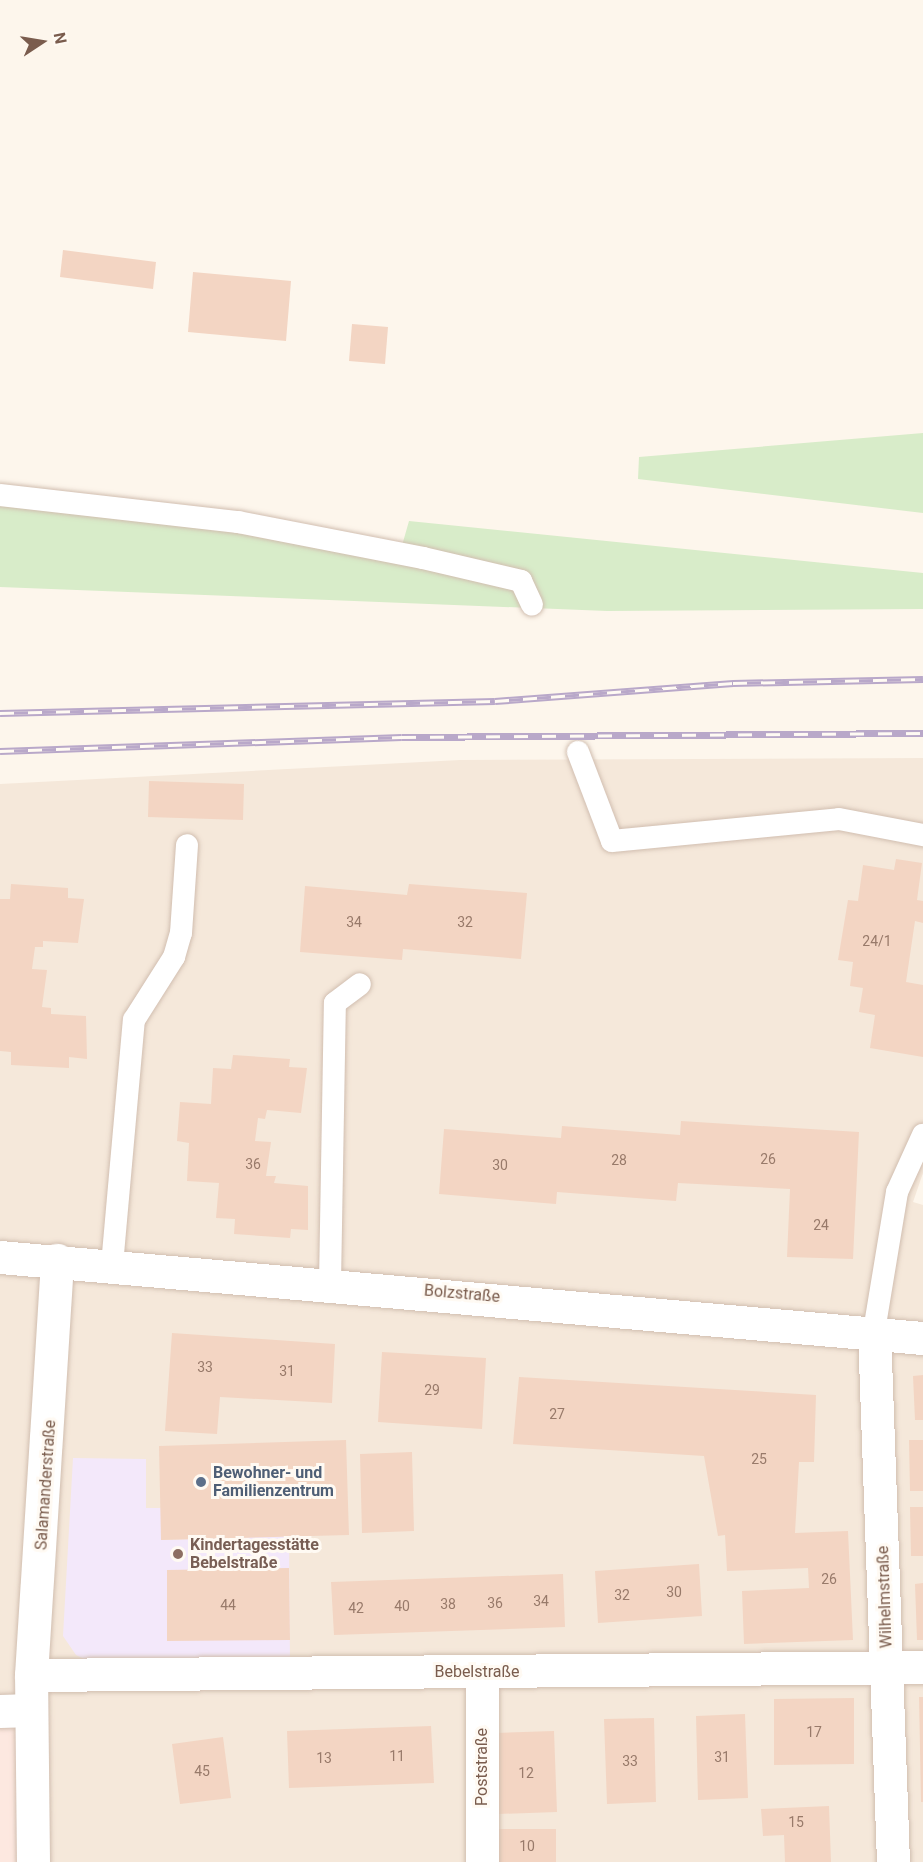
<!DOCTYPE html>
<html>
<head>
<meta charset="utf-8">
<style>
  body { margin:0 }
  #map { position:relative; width:923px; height:1862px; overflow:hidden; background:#fdf6ec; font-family:Roboto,sans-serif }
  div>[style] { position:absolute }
  .residential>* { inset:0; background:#f5e8da }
  .commercial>* { inset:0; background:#fde8e0 }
  .education>* { inset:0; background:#f3e8fa }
  .green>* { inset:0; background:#d8ecc9 }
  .building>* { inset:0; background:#f3d5c3 }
  .roads { filter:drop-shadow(0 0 2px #d1beb0) drop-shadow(0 0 2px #d1beb0) }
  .lane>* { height:22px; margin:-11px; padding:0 11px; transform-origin:11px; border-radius:11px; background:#fff }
  .street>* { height:33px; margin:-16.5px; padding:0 16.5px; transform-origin:16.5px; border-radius:16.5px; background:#fff }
  .rail>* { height:7px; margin-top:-3.5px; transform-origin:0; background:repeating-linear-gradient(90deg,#fffaf3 0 14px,#b9a8c9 0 28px); box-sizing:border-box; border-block:2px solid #b9a8c9 }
  .dots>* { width:16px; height:16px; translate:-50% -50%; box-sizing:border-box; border:3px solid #fffaf3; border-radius:50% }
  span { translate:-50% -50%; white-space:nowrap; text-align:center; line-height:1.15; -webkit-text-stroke:6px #fffaf3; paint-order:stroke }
  .number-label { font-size:14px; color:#987a6a }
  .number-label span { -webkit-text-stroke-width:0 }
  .street-label { font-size:16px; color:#7a5c4d }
  .service-label { font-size:16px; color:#4e5e75; font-weight:700 }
  .left { translate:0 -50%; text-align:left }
  .education-label { font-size:16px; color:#785e54; font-weight:700 }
  .north { position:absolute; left:12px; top:12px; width:60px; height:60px; -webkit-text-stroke:4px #fffaf3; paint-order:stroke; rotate:78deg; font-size:16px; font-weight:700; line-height:24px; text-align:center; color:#7a5c4d }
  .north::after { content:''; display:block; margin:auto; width:21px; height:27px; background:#7a5c4d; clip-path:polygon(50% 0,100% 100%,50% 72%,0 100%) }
</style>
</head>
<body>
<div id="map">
  <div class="residential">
    <i style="clip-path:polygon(923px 758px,923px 1173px,913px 1202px,923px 1205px,923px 1862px,39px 1862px,0 1715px,0 784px,460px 760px)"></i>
  </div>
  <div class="commercial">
    <i style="clip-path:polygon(41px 1714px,39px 1862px,0 1862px,0 1715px)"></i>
  </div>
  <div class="education">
    <i style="clip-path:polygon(73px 1458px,146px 1459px,146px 1508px,161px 1508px,162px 1540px,289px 1536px,290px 1662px,92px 1663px,76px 1655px,63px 1636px)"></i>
  </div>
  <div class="green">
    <i style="clip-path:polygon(923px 433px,923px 513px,638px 479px,639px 457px)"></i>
    <i style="clip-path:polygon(0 504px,203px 527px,397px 563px,409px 521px,923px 573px,923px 609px,607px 611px,0 587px)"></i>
  </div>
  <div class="building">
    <i style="clip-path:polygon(63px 250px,156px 262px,153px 289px,60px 277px)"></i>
    <i style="clip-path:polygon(193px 272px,291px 281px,286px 341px,188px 332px)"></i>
    <i style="clip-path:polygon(352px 324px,388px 327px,385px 364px,349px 361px)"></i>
    <i style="clip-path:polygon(149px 781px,244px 784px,243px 820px,148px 817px)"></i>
    <i style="clip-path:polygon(896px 859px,922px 863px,917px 900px,923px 901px,923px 923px,915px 921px,906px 982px,923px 985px,923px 1057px,870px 1048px,875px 1015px,859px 1012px,863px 988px,850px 986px,853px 962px,838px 960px,848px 900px,858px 901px,863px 865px,894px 870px)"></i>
    <i style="clip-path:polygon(11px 884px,68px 888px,68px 898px,84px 899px,78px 943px,43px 941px,43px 947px,35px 947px,32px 969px,47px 970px,42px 1007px,51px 1008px,51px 1014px,86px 1016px,87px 1059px,69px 1057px,69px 1068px,11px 1065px,11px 1052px,0 1051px,0 899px,10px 899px)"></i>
    <i style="clip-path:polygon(409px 884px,527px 893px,521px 959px,403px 949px,402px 960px,300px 952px,305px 886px,407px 895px)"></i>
    <i style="clip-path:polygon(233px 1055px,290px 1059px,289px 1067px,307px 1068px,301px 1113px,267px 1110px,265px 1119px,258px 1118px,255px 1141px,271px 1142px,266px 1176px,276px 1176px,274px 1183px,308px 1186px,308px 1230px,291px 1229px,290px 1238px,234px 1234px,235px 1219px,216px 1218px,219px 1183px,187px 1181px,189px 1143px,177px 1141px,180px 1102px,211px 1104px,213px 1068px,231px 1069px)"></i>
    <i style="clip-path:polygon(681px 1121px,859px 1132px,853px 1259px,787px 1257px,790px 1189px,678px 1183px,676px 1201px,557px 1192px,556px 1204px,439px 1194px,444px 1129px,561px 1138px,562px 1126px,680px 1135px)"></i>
    <i style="clip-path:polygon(172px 1333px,335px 1344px,332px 1403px,220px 1397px,217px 1434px,165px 1431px)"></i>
    <i style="clip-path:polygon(382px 1352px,486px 1358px,482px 1429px,378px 1422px)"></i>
    <i style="clip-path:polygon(923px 1375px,923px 1420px,915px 1420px,913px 1376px)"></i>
    <i style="clip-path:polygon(519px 1377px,816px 1395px,814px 1462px,799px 1462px,795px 1533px,848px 1531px,853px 1640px,744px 1644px,742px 1591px,809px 1588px,808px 1568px,727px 1571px,725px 1535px,718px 1536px,704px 1456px,513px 1444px)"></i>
    <i style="clip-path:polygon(346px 1440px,349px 1535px,161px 1540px,159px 1446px)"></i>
    <i style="clip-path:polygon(909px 1440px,923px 1440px,923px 1491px,910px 1491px)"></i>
    <i style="clip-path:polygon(412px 1452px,414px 1531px,362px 1533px,360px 1454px)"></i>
    <i style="clip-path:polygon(910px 1507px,923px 1507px,923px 1556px,911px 1556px)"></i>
    <i style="clip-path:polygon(699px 1564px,702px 1616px,598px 1623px,595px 1571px)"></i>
    <i style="clip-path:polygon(289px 1568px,290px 1640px,167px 1641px,167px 1570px)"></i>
    <i style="clip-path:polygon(563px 1574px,565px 1627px,334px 1635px,331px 1582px)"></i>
    <i style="clip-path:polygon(923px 1583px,923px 1640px,917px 1640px,915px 1584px)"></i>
    <i style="clip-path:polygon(919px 1697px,923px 1697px,923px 1802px,921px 1802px)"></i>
    <i style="clip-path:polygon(854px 1698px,854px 1764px,774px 1765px,774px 1699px)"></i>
    <i style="clip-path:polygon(745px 1714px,748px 1798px,698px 1800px,696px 1716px)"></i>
    <i style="clip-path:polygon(654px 1718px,656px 1802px,607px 1804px,604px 1719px)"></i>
    <i style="clip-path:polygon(431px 1726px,434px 1783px,289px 1788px,287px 1731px)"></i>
    <i style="clip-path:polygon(554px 1731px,557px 1812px,498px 1814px,495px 1733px)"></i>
    <i style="clip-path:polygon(223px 1737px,231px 1798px,180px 1804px,172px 1744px)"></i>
    <i style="clip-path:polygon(829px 1806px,831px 1862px,785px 1862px,784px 1835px,763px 1836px,761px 1809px)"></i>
    <i style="clip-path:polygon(499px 1829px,556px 1829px,556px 1862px,499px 1862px)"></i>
  </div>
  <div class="roads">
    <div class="lane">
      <i style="left:0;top:495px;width:240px;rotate:6.5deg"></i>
      <i style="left:238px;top:522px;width:188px;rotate:11deg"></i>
      <i style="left:423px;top:558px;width:101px;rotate:13.2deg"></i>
      <i style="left:521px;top:581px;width:26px;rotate:65deg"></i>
      <i style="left:578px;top:752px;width:95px;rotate:69.1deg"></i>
      <i style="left:612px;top:841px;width:228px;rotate:-5.5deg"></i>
      <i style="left:839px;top:819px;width:86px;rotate:10.8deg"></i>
      <i style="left:112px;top:1265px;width:246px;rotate:-84.9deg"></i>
      <i style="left:134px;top:1020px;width:75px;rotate:-57.6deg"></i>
      <i style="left:174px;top:957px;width:25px;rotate:-74deg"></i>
      <i style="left:181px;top:933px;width:88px;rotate:-86.1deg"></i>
      <i style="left:330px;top:1283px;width:280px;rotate:-89deg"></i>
      <i style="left:335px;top:1003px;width:31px;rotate:-37deg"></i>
      <i style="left:874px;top:1331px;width:141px;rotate:-80.6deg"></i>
      <i style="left:897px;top:1192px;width:63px;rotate:-65.5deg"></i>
    </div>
    <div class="street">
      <i style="left:0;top:1257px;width:927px;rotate:5.02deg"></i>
      <i style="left:874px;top:1331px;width:531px;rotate:87.95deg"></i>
      <i style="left:31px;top:1675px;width:892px;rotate:-0.51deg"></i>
      <i style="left:0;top:1711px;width:31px;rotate:-2deg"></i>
      <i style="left:33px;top:1862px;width:187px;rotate:-90.6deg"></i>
      <i style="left:31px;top:1675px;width:416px;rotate:-86.4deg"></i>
      <i style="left:482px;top:1862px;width:190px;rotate:-90deg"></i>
    </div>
  </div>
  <div class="rail">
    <i style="left:0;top:713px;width:495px;rotate:-1.4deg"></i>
    <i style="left:495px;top:701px;width:239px;rotate:-4.3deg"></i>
    <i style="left:733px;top:683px;width:190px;rotate:-1.2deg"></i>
    <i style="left:0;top:751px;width:402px;rotate:-2deg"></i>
    <i style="left:402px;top:737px;width:521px;rotate:-0.44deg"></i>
  </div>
  <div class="dots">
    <i style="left:201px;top:1482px;background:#5c6f8a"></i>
    <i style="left:178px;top:1554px;background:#8d6e63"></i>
  </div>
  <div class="number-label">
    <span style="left:354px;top:922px">34</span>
    <span style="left:465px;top:922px">32</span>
    <span style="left:877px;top:941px">24/1</span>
    <span style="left:768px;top:1159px">26</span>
    <span style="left:619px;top:1160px">28</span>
    <span style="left:253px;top:1164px">36</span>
    <span style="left:500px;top:1165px">30</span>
    <span style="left:821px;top:1225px">24</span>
    <span style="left:205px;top:1367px">33</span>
    <span style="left:287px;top:1371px">31</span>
    <span style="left:432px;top:1390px">29</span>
    <span style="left:557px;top:1414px">27</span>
    <span style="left:759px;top:1459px">25</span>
    <span style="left:829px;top:1579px">26</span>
    <span style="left:674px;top:1592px">30</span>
    <span style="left:622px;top:1595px">32</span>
    <span style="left:541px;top:1601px">34</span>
    <span style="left:495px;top:1603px">36</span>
    <span style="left:448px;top:1604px">38</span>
    <span style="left:228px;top:1605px">44</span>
    <span style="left:402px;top:1606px">40</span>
    <span style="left:356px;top:1608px">42</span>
    <span style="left:814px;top:1732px">17</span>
    <span style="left:397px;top:1756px">11</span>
    <span style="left:722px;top:1757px">31</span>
    <span style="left:324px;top:1758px">13</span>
    <span style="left:630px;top:1761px">33</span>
    <span style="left:202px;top:1771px">45</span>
    <span style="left:526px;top:1773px">12</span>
    <span style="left:796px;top:1822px">15</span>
    <span style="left:527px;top:1846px">10</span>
  </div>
  <div class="street-label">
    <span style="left:462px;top:1294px;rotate:5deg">Bolzstraße</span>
    <span style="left:46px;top:1485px;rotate:-86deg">Salamanderstraße</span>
    <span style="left:885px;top:1597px;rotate:-92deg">Wilhelmstraße</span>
    <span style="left:477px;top:1672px">Bebelstraße</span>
    <span style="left:482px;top:1767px;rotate:-90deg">Poststraße</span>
  </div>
  <div class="service-label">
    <span class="left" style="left:213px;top:1482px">Bewohner- und<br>Familienzentrum</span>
  </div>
  <div class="education-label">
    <span class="left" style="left:190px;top:1554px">Kindertagesstätte<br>Bebelstraße</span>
  </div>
  <div class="north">N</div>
</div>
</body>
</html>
